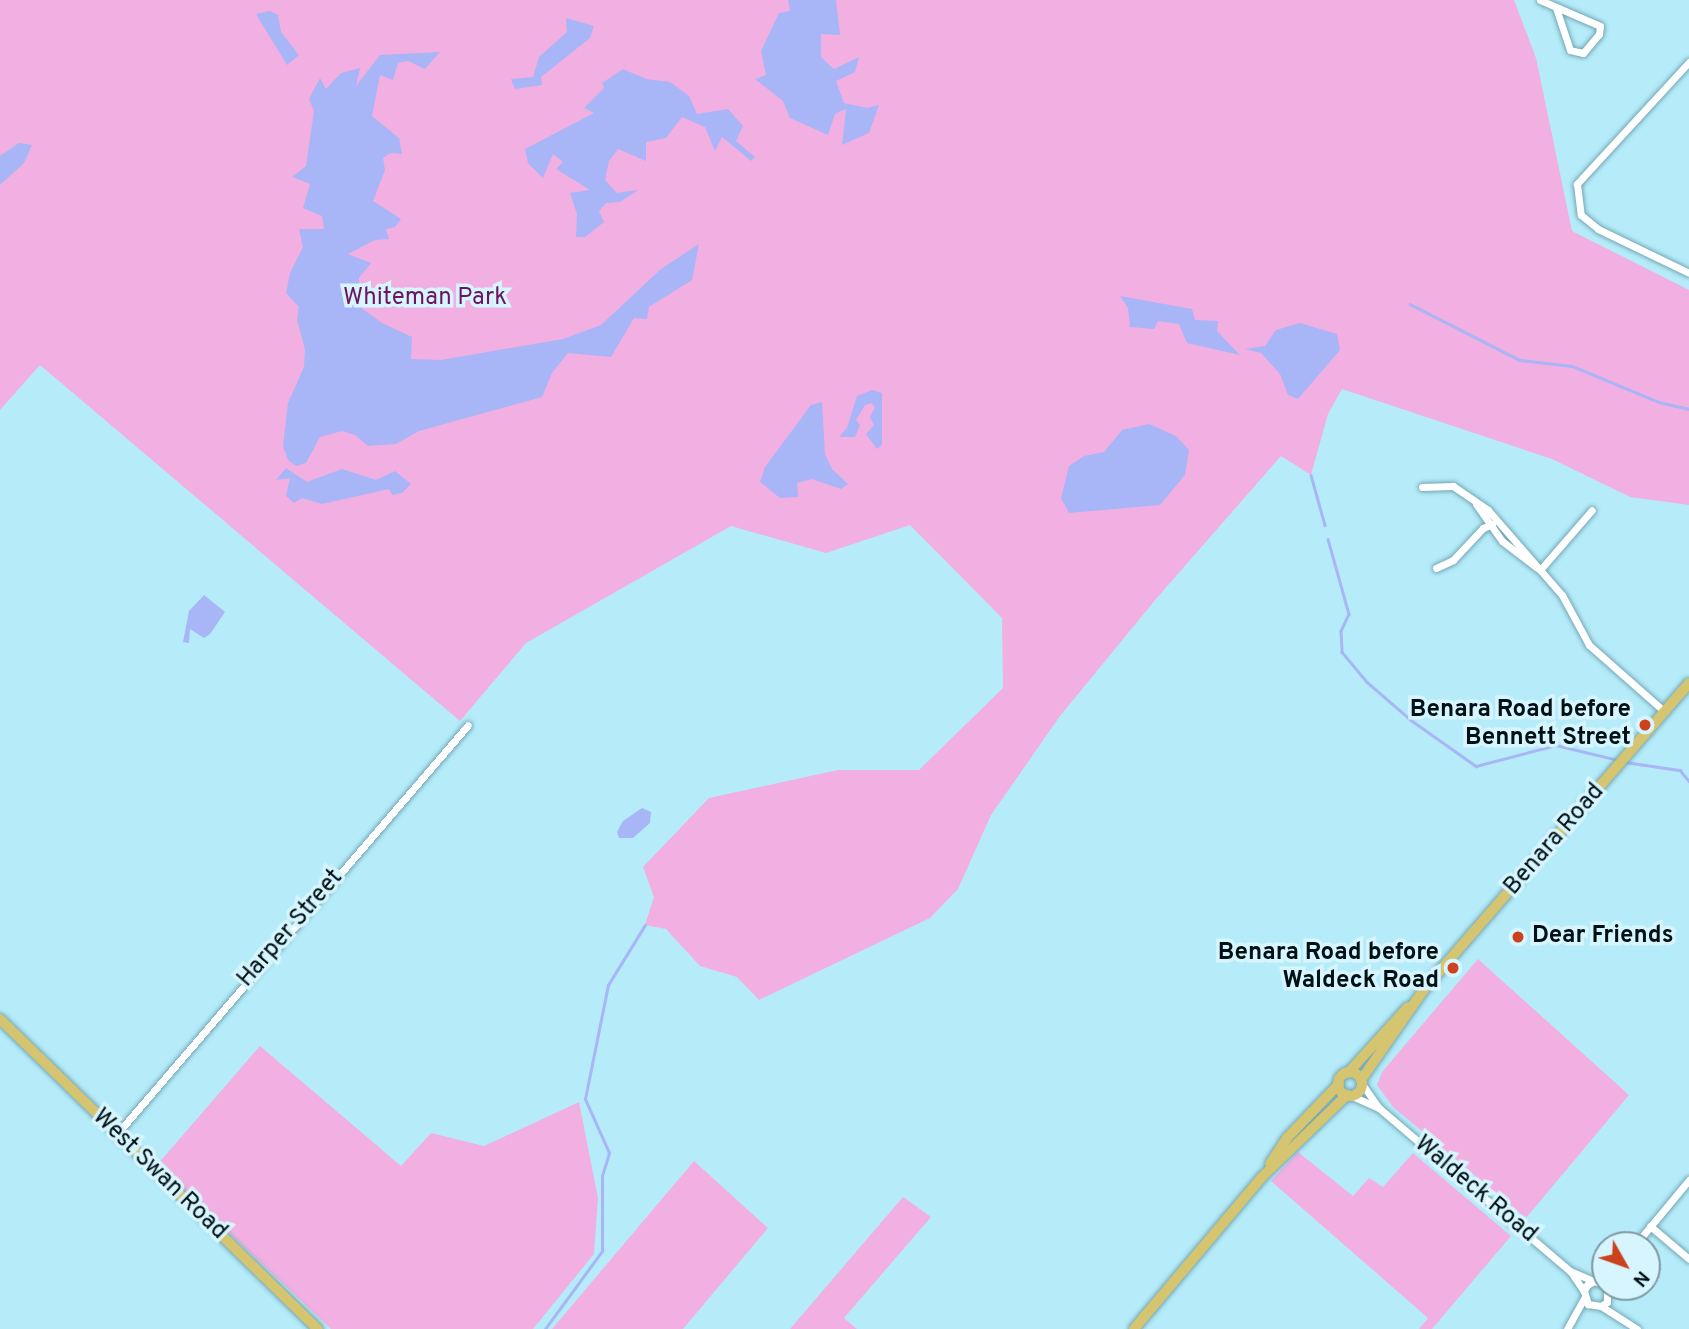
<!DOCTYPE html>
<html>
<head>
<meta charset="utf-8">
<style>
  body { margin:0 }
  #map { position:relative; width:1689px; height:1329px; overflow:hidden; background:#b6ecfa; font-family:Overpass,sans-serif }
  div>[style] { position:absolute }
  .green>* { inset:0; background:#f1b0e1 }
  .water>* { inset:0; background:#a8b5f6 }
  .stream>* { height:2.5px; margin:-1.25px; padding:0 1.25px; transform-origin:1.25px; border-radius:1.25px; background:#a8b5f6 }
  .roads { filter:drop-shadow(0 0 2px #74a7b5) drop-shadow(0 0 2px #74a7b5) }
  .street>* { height:7px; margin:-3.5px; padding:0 3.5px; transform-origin:3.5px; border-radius:3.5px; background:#fff }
  .primary>* { height:10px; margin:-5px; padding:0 5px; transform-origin:5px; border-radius:5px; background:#d5c470 }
  .primary>.ring { margin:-5px; padding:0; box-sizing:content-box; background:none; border:10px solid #d5c470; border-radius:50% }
  .dots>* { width:19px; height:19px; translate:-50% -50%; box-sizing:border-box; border:4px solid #d6f5fe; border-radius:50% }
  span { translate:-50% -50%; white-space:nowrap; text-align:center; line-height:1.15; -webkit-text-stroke:7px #d6f5fe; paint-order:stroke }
  .park-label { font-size:24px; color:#6d135f }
  .poi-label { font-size:24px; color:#001116; font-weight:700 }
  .right { translate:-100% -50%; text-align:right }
  .left { translate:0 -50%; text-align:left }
  .street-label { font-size:24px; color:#001116 }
  .north { position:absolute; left:1591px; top:1231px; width:70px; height:70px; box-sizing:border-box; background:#d6f5fe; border:2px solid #809aa1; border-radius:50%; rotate:130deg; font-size:19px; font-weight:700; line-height:28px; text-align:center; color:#001116 }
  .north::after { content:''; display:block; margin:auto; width:24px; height:32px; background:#cb421c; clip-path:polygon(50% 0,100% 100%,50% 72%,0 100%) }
</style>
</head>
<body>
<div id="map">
  <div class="green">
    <i style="clip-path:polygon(0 0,1514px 0,1536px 58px,1572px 231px,1689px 290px,1689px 505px,1630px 497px,1552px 459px,1342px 389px,1328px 414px,1311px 475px,1281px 456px,1156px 599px,1060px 716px,991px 815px,958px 889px,930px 918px,759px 1000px,737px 977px,700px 966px,666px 929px,645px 925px,654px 897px,643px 867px,709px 798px,838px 770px,919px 770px,1003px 688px,1002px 618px,910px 525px,826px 553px,731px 526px,526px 643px,460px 721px,40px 365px,0 410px)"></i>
    <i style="clip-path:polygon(1478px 959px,1629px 1095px,1526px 1218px,1393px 1107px,1377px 1085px,1382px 1072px)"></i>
    <i style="clip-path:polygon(260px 1046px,401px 1166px,431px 1133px,484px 1146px,579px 1102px,598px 1198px,594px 1254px,533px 1329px,331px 1329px,157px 1165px)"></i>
    <i style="clip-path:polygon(1298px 1152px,1353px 1196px,1369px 1178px,1383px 1187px,1413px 1153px,1511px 1236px,1432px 1329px,1419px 1329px,1428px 1318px,1271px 1181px)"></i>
    <i style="clip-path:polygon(694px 1161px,768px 1228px,683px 1329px,552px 1329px)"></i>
    <i style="clip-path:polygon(903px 1197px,931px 1217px,844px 1318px,857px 1329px,790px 1329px)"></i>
  </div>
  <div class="water">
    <i style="clip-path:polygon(788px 0,836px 0,840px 35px,821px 34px,821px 57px,834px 69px,859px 57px,855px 72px,836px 81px,844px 103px,867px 108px,879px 105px,869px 133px,842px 145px,846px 109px,835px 114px,828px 135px,790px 118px,783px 101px,755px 79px,766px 75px,761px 51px,779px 13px,790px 11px)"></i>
    <i style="clip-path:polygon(270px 11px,278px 15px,281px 32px,299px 55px,287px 65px,256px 14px)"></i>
    <i style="clip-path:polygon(566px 18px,594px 26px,590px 38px,541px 77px,542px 85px,515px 89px,511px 79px,533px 77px,539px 57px,567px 32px)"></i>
    <i style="clip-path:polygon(440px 52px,425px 69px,408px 61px,398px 63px,393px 80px,380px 75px,372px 116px,399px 138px,402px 154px,390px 153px,383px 158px,385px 170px,373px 201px,401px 219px,395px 227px,386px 229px,389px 239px,375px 240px,348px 254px,371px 263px,359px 278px,359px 289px,341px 293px,382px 323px,412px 337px,411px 359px,441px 360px,563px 339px,601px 325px,661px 269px,699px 244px,692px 280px,649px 307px,647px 319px,634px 318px,611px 357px,568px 353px,552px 373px,542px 397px,419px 431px,396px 444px,368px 446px,355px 435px,342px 431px,320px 437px,306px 463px,296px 466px,288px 460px,283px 446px,288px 403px,304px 367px,305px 349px,297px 320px,299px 307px,286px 293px,290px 273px,303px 247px,299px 229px,324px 229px,322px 216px,303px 208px,310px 184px,292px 177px,306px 166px,314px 111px,309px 99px,320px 78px,326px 89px,341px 73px,360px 68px,356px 86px,380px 55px)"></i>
    <i style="clip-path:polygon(623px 69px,646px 79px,670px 82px,689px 96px,697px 114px,728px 109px,743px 126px,736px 141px,755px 157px,751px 161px,722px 137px,715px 151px,705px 127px,682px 117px,666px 138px,646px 142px,646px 161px,618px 149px,609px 161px,605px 180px,617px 193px,638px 190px,620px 202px,606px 203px,599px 211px,604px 222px,585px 237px,576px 237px,577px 214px,570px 193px,590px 190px,556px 169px,563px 162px,553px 154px,543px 178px,528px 163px,525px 149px,594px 113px,584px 108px,604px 88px,602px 83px)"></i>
    <i style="clip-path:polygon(19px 143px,32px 145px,24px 163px,0 185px,0 156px)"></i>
    <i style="clip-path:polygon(1120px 296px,1192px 309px,1195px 320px,1218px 321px,1217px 331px,1240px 355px,1187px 343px,1179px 324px,1158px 321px,1154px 329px,1130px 327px,1128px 308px)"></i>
    <i style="clip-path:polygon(1300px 323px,1337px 334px,1340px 350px,1298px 399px,1288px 395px,1280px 374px,1261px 353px,1245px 349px,1265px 346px,1276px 330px)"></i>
    <i style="clip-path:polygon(872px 390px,882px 393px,882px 445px,877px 449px,866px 434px,874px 425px,870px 417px,875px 407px,872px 403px,865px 405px,856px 420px,860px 425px,855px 437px,839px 437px,847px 428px,857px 396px)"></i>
    <i style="clip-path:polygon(822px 402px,825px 454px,832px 469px,848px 484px,841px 489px,812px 479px,797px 483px,798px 497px,780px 498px,760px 482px,765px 467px,811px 405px)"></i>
    <i style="clip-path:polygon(1149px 424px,1176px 436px,1189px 450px,1185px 475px,1160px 505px,1069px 513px,1061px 498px,1069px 466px,1084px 456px,1104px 452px,1122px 430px)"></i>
    <i style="clip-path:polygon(286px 468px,307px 482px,342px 469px,376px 480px,395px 471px,411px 484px,402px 493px,392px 495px,389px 489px,322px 504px,302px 498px,294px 503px,286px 496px,290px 478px,276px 480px)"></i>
    <i style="clip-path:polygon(204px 595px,225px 612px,210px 634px,204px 638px,190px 629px,189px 643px,183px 642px,189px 611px)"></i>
    <i style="clip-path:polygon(642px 808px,651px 812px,650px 823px,633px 838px,619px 838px,617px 832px,623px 821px)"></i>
  </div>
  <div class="stream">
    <i style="left:1410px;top:304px;width:123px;rotate:27deg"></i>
    <i style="left:1520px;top:360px;width:52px;rotate:6.6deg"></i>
    <i style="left:1572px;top:366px;width:94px;rotate:22.5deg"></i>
    <i style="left:1659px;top:402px;width:31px;rotate:13deg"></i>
    <i style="left:1311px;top:475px;width:52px;rotate:74.4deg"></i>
    <i style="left:1328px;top:539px;width:78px;rotate:74.4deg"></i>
    <i style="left:1349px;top:614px;width:19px;rotate:115deg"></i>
    <i style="left:1341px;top:631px;width:21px;rotate:87deg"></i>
    <i style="left:1342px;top:652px;width:39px;rotate:50deg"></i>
    <i style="left:1367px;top:682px;width:58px;rotate:40.8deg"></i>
    <i style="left:1411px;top:720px;width:80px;rotate:35.3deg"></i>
    <i style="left:1476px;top:766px;width:83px;rotate:-14.7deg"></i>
    <i style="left:1556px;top:745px;width:64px;rotate:13.6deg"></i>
    <i style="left:1625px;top:762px;width:56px;rotate:8.3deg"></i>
    <i style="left:1680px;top:770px;width:14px;rotate:51deg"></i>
    <i style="left:545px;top:1329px;width:97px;rotate:-53.8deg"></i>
    <i style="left:602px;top:1251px;width:75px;rotate:-90deg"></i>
    <i style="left:602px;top:1176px;width:24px;rotate:-73deg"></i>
    <i style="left:609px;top:1153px;width:59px;rotate:-114deg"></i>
    <i style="left:585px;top:1099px;width:116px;rotate:-78.6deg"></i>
    <i style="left:608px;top:985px;width:70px;rotate:-58.3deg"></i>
  </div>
  <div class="roads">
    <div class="street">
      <i style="left:1540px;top:0;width:65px;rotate:23.4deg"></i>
      <i style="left:1600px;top:26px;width:8px;rotate:97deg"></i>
      <i style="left:1599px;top:34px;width:25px;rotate:130deg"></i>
      <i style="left:1583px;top:53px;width:13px;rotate:-167deg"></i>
      <i style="left:1570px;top:50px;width:44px;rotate:-108.4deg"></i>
      <i style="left:1689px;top:62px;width:166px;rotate:132.6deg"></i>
      <i style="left:1577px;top:184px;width:31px;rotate:83deg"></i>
      <i style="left:1581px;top:215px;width:22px;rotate:39deg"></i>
      <i style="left:1598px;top:229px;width:101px;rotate:25.8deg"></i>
      <i style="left:1422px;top:487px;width:31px;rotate:-2deg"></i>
      <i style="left:1453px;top:486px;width:42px;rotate:34.4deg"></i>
      <i style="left:1488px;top:510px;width:113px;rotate:49deg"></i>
      <i style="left:1562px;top:595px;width:57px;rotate:61.6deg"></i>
      <i style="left:1589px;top:645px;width:101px;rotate:41.4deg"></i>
      <i style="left:1476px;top:504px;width:45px;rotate:54.9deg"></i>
      <i style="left:1502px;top:541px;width:44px;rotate:37.6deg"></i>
      <i style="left:1436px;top:568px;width:19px;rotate:-25deg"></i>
      <i style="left:1453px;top:560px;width:44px;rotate:-46.8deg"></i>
      <i style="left:1483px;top:528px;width:10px;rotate:-24deg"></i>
      <i style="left:1540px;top:570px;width:79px;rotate:-49.1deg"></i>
      <i style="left:1362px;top:1084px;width:29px;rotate:55deg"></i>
      <i style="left:1352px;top:1096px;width:30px;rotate:24deg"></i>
      <i style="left:1379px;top:1108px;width:251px;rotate:40.5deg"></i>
      <i style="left:1570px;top:1271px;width:26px;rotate:23deg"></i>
      <i style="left:116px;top:1135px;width:540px;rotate:-49.35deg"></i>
      <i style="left:1650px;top:1226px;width:51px;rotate:40.2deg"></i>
      <i style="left:1635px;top:1245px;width:85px;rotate:-50.3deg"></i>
      <i style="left:1571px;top:1272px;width:23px;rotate:56deg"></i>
      <i style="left:1605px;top:1285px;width:12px;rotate:-160deg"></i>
      <i style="left:1594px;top:1281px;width:8px;rotate:150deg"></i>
      <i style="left:1587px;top:1285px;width:7px;rotate:117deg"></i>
      <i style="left:1584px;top:1291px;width:14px;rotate:73deg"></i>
      <i style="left:1588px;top:1304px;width:13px;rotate:9deg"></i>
      <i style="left:1601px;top:1306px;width:7px;rotate:-34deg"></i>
      <i style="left:1607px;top:1302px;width:15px;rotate:-90deg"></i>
      <i style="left:1601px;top:1306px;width:43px;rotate:32.6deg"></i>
      <i style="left:1567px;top:1329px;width:35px;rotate:-61deg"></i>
    </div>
    <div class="primary">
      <i style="left:0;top:1019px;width:444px;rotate:44.3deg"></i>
      <i class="ring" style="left:1338px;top:1072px;width:14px;height:14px"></i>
      <i style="left:1348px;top:1073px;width:89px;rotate:-47.7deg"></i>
      <i style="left:1361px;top:1080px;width:112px;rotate:-55.2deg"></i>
      <i style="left:1425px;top:988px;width:403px;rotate:-49.1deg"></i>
      <i style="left:1270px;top:1164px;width:31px;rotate:-57deg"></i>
      <i style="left:1287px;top:1138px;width:75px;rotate:-46.1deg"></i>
      <i style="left:1134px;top:1329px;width:197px;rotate:-49.9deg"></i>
      <i style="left:1261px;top:1178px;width:120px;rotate:-44deg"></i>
    </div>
  </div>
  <div class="dots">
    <i style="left:1645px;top:725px;background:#cb421c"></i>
    <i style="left:1518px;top:937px;background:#cb421c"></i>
    <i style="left:1453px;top:968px;background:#cb421c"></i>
  </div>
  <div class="park-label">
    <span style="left:425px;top:299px">Whiteman Park</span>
  </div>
  <div class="poi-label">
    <span class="right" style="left:1631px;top:725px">Benara Road before<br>Bennett Street</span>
    <span class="left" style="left:1532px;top:937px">Dear Friends</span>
    <span class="right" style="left:1439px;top:968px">Benara Road before<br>Waldeck Road</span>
  </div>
  <div class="street-label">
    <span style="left:1555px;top:840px;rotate:-49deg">Benara Road</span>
    <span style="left:291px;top:929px;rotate:-49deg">Harper Street</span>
    <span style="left:159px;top:1175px;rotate:44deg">West Swan Road</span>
    <span style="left:1475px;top:1190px;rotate:40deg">Waldeck Road</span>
  </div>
  <div class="north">N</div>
</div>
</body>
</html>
